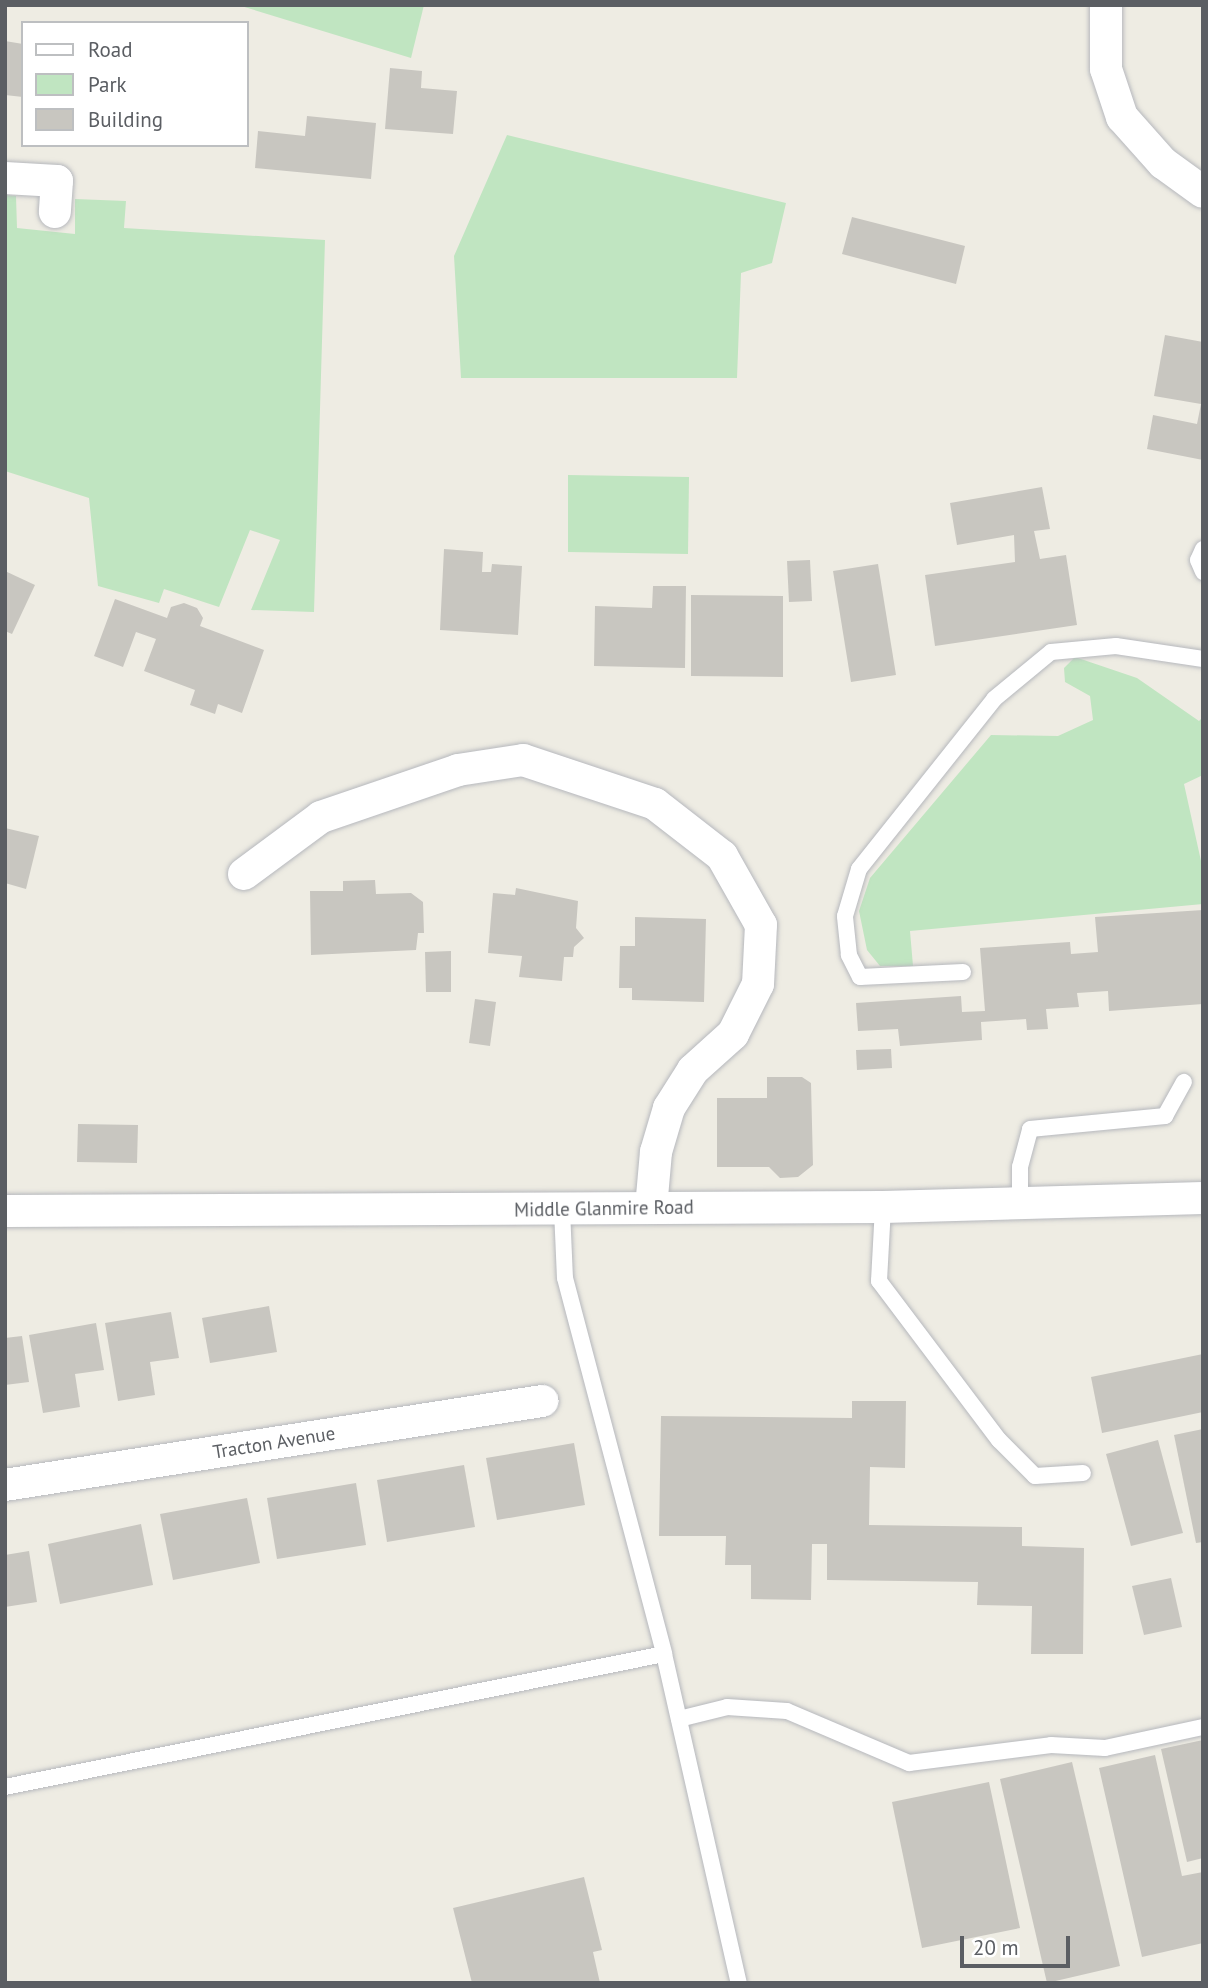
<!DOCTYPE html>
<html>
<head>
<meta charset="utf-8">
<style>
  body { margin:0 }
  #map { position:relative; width:1208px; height:1988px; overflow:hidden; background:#eeece3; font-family:"PT Sans",sans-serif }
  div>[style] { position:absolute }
  .green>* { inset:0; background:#c0e5c1 }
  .building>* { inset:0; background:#c8c6c0 }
  .roads { filter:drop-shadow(0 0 2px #b6b8bd) drop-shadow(0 0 2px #b6b8bd) }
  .lane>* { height:16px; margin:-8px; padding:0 8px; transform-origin:8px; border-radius:8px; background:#fff }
  .street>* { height:32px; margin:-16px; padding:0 16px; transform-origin:16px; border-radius:16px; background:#fff }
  span { translate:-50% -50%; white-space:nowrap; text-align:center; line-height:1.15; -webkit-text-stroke:7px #fff; paint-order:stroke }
  .street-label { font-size:19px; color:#5b5e63 }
  .frame { position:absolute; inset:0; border:7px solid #5b5e63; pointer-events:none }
  .legend { position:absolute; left:21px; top:21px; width:228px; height:126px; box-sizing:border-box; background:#fff; border:2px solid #bdbfc1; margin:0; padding:9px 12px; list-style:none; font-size:21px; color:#5b5e63 }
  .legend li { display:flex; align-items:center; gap:14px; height:35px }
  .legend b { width:35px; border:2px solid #bdbfc1 }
  .scale { position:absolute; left:960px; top:1936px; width:110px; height:32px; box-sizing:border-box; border:4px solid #5b5e63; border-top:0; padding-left:9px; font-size:21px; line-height:24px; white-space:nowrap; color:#5b5e63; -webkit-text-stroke:5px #fff; paint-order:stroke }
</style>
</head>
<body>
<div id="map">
  <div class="green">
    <i style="clip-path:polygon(238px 5px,424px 5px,411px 58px)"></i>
    <i style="clip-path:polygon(507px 135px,786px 203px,772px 263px,741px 273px,737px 378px,461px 378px,454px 256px)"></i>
    <i style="clip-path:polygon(5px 195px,16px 196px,17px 228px,75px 234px,75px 199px,126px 201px,124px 228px,325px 240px,314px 612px,251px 610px,280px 540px,250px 530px,219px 607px,164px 589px,159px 603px,98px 586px,89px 498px,5px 471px)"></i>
    <i style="clip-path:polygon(568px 475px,689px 477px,688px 554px,568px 552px)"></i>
    <i style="clip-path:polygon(1075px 657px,1137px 678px,1199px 721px,1203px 717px,1203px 775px,1184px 784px,1203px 870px,1203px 904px,910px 931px,913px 966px,880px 966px,867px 950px,859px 911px,870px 878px,991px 735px,1058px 736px,1093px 720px,1090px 696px,1065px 682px,1064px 668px)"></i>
  </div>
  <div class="building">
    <i style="clip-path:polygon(5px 41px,23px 44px,23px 97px,5px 95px)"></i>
    <i style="clip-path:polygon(390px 68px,422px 71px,421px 88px,457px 91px,453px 134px,385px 129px)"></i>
    <i style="clip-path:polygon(307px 116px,376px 123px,371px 179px,255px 168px,258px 131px,305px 136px)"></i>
    <i style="clip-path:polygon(852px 217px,965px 246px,956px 284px,842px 254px)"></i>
    <i style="clip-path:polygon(1165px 335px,1203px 342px,1203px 460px,1147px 449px,1153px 415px,1197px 424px,1201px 404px,1154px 396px)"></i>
    <i style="clip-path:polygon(1042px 487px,1050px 529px,1034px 531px,1040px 559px,1066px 555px,1077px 625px,935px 646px,925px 575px,1015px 562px,1014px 535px,957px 545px,950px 503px)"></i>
    <i style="clip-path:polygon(444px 549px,483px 552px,482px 572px,491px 572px,492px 564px,522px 566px,518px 635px,440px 630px)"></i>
    <i style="clip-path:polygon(810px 560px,812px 601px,789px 602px,787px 561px)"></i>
    <i style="clip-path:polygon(878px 564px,896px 675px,851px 682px,833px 571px)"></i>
    <i style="clip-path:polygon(5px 571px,35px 585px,12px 634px,5px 631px)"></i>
    <i style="clip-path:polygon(653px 586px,686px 586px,685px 668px,594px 666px,595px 606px,652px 608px)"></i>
    <i style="clip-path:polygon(691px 595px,783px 596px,783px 677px,691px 676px)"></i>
    <i style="clip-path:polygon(115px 599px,167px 618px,171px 607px,184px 603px,197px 608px,203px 618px,200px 626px,264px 650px,242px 713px,218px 704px,215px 714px,190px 705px,195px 690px,144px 671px,156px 639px,136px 632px,123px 667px,94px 656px)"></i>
    <i style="clip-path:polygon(5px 828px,39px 836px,26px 889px,5px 883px)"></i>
    <i style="clip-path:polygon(375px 880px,376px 894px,411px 893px,423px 902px,424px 933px,418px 933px,416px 950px,311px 955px,310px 891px,343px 891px,343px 881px)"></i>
    <i style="clip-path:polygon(516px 888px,578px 901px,576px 928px,584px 938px,574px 947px,573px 957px,564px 957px,562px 981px,519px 977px,522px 956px,488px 953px,493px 893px,515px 895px)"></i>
    <i style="clip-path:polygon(1203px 910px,1203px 1004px,1109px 1011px,1108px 991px,1077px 993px,1079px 1007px,1046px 1009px,1048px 1029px,1027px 1030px,1026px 1019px,981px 1022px,982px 1040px,900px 1046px,898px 1029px,858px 1031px,856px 1003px,961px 996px,962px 1012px,985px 1011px,980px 948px,1070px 942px,1071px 954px,1098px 952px,1095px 917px)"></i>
    <i style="clip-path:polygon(635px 917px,706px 919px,704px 1002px,632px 1000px,632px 988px,619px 988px,620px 946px,635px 946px)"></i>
    <i style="clip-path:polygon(451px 951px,451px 992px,426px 992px,425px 952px)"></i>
    <i style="clip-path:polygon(475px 999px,496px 1002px,490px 1046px,469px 1043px)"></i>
    <i style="clip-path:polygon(891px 1049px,892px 1068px,857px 1070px,856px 1050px)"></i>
    <i style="clip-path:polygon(767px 1077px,802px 1077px,811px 1083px,813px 1165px,798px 1177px,780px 1178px,769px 1167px,717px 1167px,717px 1098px,767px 1098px)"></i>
    <i style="clip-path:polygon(78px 1124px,138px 1125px,137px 1163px,77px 1162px)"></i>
    <i style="clip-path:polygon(269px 1306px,277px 1352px,210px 1363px,202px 1318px)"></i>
    <i style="clip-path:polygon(171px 1312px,179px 1358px,150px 1362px,155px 1395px,118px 1401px,105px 1323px)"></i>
    <i style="clip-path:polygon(96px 1323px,104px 1370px,75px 1374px,80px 1407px,43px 1413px,29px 1335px)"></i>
    <i style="clip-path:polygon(22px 1336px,29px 1382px,5px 1385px,5px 1338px)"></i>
    <i style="clip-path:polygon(1203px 1354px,1203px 1412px,1102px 1433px,1091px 1377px)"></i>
    <i style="clip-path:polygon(852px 1401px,906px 1401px,905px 1468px,870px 1467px,869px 1525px,1022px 1527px,1022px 1546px,1084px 1548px,1083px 1654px,1031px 1654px,1032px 1606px,977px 1605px,978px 1582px,827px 1580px,827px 1544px,812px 1544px,811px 1600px,751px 1599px,751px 1565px,725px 1565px,726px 1536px,659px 1536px,661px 1416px,852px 1418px)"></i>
    <i style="clip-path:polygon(1203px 1429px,1203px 1542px,1196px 1543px,1174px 1435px)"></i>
    <i style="clip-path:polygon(1158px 1440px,1183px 1533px,1131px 1546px,1106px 1454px)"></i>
    <i style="clip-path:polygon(574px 1443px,585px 1505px,497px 1520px,486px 1458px)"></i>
    <i style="clip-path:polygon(464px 1465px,475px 1527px,387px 1542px,377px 1480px)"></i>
    <i style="clip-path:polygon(356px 1483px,366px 1545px,277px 1559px,267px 1498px)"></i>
    <i style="clip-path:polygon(247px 1498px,260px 1563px,173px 1580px,160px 1514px)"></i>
    <i style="clip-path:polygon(141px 1524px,153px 1585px,60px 1604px,48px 1544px)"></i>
    <i style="clip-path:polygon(29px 1551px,37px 1602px,5px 1607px,5px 1555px)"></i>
    <i style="clip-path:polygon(1171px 1578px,1182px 1627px,1144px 1635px,1132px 1586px)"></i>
    <i style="clip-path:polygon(1203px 1740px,1203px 1858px,1187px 1862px,1161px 1749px)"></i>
    <i style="clip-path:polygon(1155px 1755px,1182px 1876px,1203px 1872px,1203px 1943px,1142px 1957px,1099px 1768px)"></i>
    <i style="clip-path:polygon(1072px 1762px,1120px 1966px,1047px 1983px,1000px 1779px)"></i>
    <i style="clip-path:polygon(989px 1782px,1020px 1928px,922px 1948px,892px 1802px)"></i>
    <i style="clip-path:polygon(584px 1877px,602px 1950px,593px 1952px,600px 1983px,472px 1983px,453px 1908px)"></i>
  </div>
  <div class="roads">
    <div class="lane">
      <i style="left:1203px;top:549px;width:12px;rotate:114deg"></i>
      <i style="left:1198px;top:560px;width:13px;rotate:67deg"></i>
      <i style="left:963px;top:972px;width:103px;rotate:177.2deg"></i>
      <i style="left:860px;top:977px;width:25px;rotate:-117deg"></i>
      <i style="left:849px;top:955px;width:39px;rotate:-96deg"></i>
      <i style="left:845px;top:916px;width:49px;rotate:-73.4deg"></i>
      <i style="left:859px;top:869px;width:217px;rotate:-51.5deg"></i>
      <i style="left:994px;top:699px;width:74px;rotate:-39.5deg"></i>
      <i style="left:1051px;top:652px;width:65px;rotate:-5.3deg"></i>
      <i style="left:1116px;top:646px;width:88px;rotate:8.5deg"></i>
      <i style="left:1020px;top:1203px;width:36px;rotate:-90deg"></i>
      <i style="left:1020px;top:1167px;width:39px;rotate:-75deg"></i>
      <i style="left:1030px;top:1129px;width:136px;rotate:-5.5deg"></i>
      <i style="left:1165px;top:1116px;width:39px;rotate:-61deg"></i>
      <i style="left:883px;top:1207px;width:74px;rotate:93.1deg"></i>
      <i style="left:879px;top:1281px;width:199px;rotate:53deg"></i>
      <i style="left:999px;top:1440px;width:51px;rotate:45deg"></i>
      <i style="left:1035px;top:1476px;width:48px;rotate:-3.6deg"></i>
      <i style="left:562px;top:1210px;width:68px;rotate:87.5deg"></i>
      <i style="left:565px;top:1278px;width:389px;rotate:75.2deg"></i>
      <i style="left:664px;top:1654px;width:337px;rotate:77.2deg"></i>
      <i style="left:679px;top:1719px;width:49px;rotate:-14deg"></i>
      <i style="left:727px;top:1707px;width:60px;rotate:3.8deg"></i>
      <i style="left:787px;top:1711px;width:133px;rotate:23.1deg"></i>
      <i style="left:909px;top:1763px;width:143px;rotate:-7.2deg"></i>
      <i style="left:1051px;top:1745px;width:54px;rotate:3.2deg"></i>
      <i style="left:1105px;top:1748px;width:100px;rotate:-12.1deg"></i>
      <i style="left:5px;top:1787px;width:672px;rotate:-11.41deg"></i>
    </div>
    <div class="street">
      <i style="left:1106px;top:5px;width:64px;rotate:90deg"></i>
      <i style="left:1106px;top:69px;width:51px;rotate:71.6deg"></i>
      <i style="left:1122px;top:117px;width:62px;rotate:48.3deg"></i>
      <i style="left:1163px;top:163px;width:49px;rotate:35.9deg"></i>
      <i style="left:5px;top:178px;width:52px;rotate:3.3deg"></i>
      <i style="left:57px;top:181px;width:31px;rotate:94deg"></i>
      <i style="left:244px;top:874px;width:96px;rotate:-36.5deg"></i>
      <i style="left:321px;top:817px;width:145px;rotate:-18.9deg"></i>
      <i style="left:458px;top:770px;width:66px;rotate:-8.7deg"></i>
      <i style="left:523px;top:760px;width:139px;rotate:18.4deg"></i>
      <i style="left:655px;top:804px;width:85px;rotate:37.8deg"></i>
      <i style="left:722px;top:856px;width:79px;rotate:60.5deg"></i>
      <i style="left:761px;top:925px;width:59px;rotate:92.9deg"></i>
      <i style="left:758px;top:984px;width:56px;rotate:116.6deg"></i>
      <i style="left:733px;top:1034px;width:54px;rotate:138deg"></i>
      <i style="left:693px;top:1070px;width:45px;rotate:122.3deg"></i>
      <i style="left:669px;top:1108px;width:46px;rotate:106.5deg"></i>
      <i style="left:656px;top:1152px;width:56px;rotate:95.1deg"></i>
      <i style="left:5px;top:1211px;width:878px;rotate:-0.26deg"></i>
      <i style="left:883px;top:1207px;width:320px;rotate:-1.6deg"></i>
      <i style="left:5px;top:1485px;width:544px;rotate:-8.89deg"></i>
    </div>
  </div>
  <div class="street-label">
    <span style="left:604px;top:1209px;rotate:-1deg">Middle Glanmire Road</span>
    <span style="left:274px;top:1443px;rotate:-9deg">Tracton Avenue</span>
  </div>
  <div class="frame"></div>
  <ul class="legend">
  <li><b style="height:9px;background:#fff"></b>Road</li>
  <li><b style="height:19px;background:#c0e5c1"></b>Park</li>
  <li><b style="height:19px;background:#c8c6c0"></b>Building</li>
  </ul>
  <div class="scale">20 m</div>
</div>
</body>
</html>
